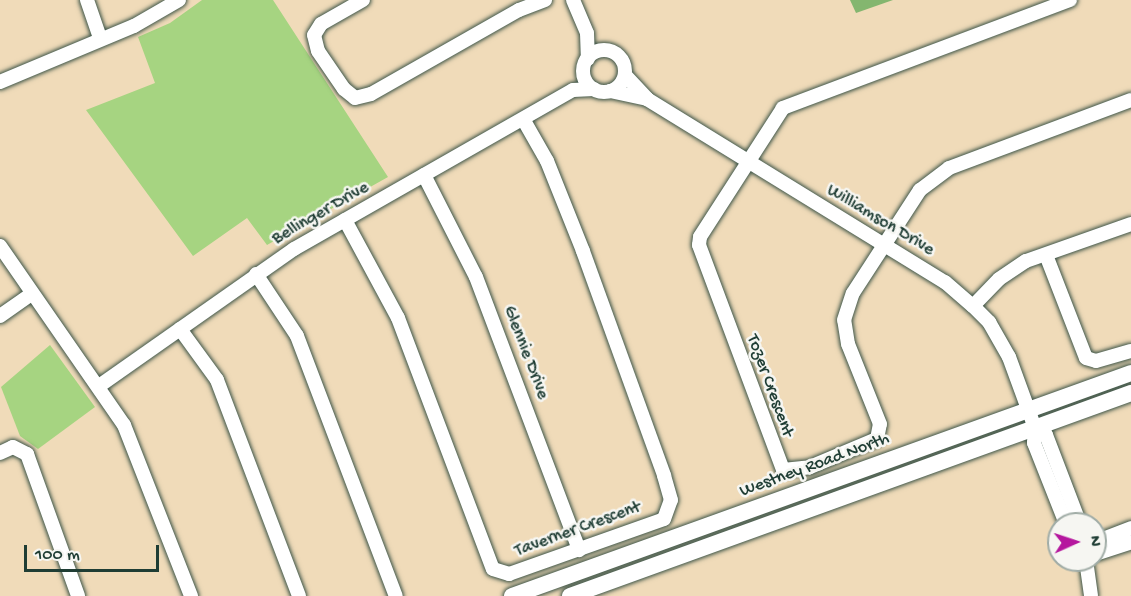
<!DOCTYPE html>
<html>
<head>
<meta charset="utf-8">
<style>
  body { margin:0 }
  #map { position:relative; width:1131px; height:596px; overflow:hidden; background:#f0dbb9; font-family:"Gochi Hand",sans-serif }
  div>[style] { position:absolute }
  .green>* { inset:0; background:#a6d481 }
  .forest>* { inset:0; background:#84b66f }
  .roads { filter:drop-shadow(0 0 2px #3e5548) drop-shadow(0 0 2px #3e5548) }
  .minor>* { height:14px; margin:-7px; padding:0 7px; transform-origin:7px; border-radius:7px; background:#fff }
  .minor>.ring { margin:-7px; padding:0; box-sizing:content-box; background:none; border:14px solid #fff; border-radius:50% }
  .major>* { height:16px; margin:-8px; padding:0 8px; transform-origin:8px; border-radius:8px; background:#fff }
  span { translate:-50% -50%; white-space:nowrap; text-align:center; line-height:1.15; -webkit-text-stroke:5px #f6f6f2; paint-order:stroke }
  .street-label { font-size:18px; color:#1f3d34 }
  .north { position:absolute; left:1047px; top:512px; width:60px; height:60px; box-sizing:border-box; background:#f6f6f2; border:2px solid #a0aca6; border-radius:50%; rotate:87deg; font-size:16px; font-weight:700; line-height:24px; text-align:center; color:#1f3d34 }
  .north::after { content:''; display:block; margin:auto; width:21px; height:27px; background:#b5179e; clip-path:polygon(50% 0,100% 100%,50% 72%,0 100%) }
  .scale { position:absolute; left:24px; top:545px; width:135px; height:27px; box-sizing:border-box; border:3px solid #1f3d34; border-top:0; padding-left:8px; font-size:18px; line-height:21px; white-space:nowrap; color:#1f3d34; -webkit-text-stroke:4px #f6f6f2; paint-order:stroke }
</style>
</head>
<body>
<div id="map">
  <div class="green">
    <i style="clip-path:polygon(202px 0,273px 0,388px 177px,267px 245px,247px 218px,193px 256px,86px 110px,155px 83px,138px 37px,170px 23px)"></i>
    <i style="clip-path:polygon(50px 345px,95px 407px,38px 449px,20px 436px,1px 387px)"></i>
  </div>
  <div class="forest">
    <i style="clip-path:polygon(850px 0,893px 0,856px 13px)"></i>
  </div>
  <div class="roads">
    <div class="minor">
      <i style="left:87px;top:0;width:39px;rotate:71deg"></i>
      <i style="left:363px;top:0;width:48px;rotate:150.3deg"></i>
      <i style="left:321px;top:24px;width:13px;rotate:122deg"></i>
      <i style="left:314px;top:35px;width:16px;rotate:76deg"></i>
      <i style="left:318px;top:51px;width:46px;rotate:55.6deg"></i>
      <i style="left:344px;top:89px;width:14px;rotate:39deg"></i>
      <i style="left:355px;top:98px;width:16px;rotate:-14deg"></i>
      <i style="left:371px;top:94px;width:170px;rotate:-29.6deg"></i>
      <i style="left:519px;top:10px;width:28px;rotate:-21deg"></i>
      <i style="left:573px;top:0;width:36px;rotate:67deg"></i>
      <i style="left:587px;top:33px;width:26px;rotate:88deg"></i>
      <i style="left:1070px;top:0;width:307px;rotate:159.4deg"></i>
      <i style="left:783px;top:108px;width:153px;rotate:122.8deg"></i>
      <i style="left:700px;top:237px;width:8px;rotate:97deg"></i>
      <i style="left:699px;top:245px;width:240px;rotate:69.5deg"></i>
      <i style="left:783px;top:470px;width:27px;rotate:-6deg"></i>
      <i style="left:810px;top:467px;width:73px;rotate:-22.7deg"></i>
      <i style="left:877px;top:439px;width:15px;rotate:-79deg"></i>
      <i style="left:880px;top:424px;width:86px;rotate:-111.8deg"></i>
      <i style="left:848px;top:344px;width:24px;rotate:-99deg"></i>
      <i style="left:844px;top:320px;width:28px;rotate:-72deg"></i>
      <i style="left:853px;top:293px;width:123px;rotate:-57deg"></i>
      <i style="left:920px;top:190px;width:36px;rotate:-37deg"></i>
      <i style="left:949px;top:168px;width:194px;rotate:-20.5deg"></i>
      <i class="ring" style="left:583px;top:50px;width:28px;height:28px"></i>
      <i style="left:625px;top:75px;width:33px;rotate:47deg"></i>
      <i style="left:647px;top:99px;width:350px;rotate:31.6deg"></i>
      <i style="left:945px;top:282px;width:37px;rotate:41deg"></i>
      <i style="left:973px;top:306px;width:23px;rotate:45deg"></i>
      <i style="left:989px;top:322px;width:40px;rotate:60.3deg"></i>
      <i style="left:1009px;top:357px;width:76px;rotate:69.9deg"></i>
      <i style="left:1035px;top:428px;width:15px;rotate:94deg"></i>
      <i style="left:1034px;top:443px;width:87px;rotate:68.4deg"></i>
      <i style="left:0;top:82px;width:145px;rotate:-22.7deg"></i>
      <i style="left:134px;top:26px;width:52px;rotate:-30deg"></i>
      <i style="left:610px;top:91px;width:38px;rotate:12deg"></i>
      <i style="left:424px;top:175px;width:114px;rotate:63deg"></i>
      <i style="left:476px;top:277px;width:292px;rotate:69.3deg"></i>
      <i style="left:345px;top:220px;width:111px;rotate:61.6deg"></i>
      <i style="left:398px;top:318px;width:268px;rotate:69.3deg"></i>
      <i style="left:493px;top:569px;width:17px;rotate:17deg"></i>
      <i style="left:509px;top:574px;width:164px;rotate:-19.5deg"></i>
      <i style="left:664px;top:519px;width:20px;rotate:-70deg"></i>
      <i style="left:671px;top:500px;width:26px;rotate:-106deg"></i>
      <i style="left:664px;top:475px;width:238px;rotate:-109.9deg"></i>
      <i style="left:583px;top:251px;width:97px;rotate:-111.8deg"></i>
      <i style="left:547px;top:161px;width:48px;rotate:-119.7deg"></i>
      <i style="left:0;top:246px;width:218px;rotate:55.3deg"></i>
      <i style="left:124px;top:425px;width:184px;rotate:68.6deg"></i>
      <i style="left:1046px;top:255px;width:110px;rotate:68.8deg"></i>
      <i style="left:1086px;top:358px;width:10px;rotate:17deg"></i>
      <i style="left:1096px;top:361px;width:36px;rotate:-16deg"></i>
      <i style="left:256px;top:274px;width:74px;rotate:56.5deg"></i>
      <i style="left:297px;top:336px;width:278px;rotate:69.2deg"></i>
      <i style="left:973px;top:306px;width:37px;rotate:-46deg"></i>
      <i style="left:999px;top:279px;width:32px;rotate:-34deg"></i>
      <i style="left:1026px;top:261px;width:111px;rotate:-19.4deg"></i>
      <i style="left:0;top:316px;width:39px;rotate:-35deg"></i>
      <i style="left:180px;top:329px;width:63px;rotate:54deg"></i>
      <i style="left:217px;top:380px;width:231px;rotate:69.2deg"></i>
      <i style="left:99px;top:386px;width:238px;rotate:-35.1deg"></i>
      <i style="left:294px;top:249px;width:321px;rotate:-29.7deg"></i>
      <i style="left:573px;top:90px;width:21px;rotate:-3deg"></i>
      <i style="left:1035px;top:428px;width:13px;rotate:32deg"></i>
      <i style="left:1046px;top:435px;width:95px;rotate:69.1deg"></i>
      <i style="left:0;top:453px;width:14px;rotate:-25deg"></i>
      <i style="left:13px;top:447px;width:16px;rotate:27deg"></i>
      <i style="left:27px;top:454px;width:151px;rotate:70.2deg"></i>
      <i style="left:1095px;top:542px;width:39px;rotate:-21deg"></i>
      <i style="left:1095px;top:554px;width:38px;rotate:-18deg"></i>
      <i style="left:1086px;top:560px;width:36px;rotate:82deg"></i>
    </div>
    <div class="major">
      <i style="left:512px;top:596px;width:658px;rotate:-19.81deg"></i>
      <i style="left:570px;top:596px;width:597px;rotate:-19.89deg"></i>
    </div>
  </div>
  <div class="street-label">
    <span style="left:321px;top:214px;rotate:-30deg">Bellinger Drive</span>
    <span style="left:880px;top:221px;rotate:31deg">Williamson Drive</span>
    <span style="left:525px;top:353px;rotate:69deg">Glennie Drive</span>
    <span style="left:769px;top:386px;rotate:70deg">Tozer Crescent</span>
    <span style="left:815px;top:466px;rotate:-20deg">Westney Road North</span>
    <span style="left:578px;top:530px;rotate:-20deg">Taverner Crescent</span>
  </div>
  <div class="north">N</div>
  <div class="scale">100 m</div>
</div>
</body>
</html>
